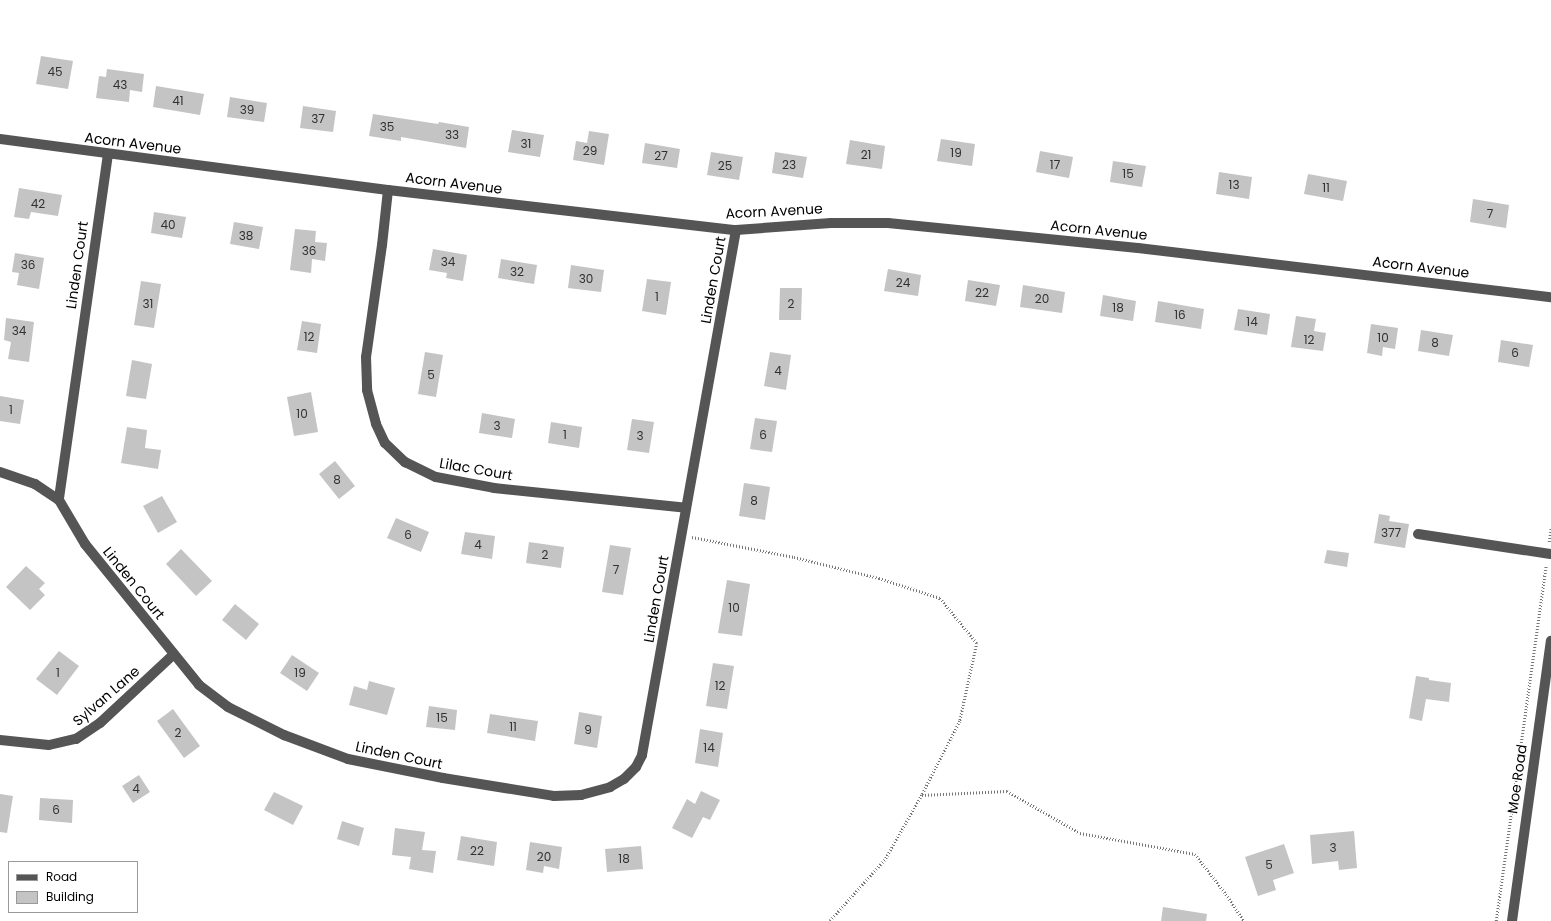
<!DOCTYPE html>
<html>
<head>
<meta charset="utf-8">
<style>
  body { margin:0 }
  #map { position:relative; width:1551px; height:921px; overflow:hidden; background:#fff; font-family:Poppins,sans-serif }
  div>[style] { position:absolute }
  .building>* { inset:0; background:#c4c4c4 }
  .path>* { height:2.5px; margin-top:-1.25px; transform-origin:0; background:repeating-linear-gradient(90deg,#777 0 1px,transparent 0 3px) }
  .minor>* { height:10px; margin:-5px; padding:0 5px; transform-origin:5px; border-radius:5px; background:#555 }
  span { translate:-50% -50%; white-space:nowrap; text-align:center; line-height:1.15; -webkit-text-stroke:3px #fff; paint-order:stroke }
  .number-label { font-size:12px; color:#313131 }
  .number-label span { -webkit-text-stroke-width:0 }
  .street-label { font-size:14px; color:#000 }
  .legend { position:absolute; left:8px; top:861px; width:130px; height:52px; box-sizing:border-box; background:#fff; border:1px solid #999; margin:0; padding:5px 7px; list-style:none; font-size:12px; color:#000 }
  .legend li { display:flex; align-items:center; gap:8px; height:20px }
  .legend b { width:20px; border:1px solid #999 }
</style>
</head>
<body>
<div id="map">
  <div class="building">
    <i style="clip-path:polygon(41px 56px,73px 61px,68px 89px,36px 84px)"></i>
    <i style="clip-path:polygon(107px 69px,144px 74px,142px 92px,130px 90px,129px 102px,96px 98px,99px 76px,106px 77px)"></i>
    <i style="clip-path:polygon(156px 86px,204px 94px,200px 115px,153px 107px)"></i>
    <i style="clip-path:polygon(230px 97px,267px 103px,264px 122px,227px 117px)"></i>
    <i style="clip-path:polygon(303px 106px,336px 111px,333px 132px,300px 128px)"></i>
    <i style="clip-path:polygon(373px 114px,438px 124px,439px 122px,469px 127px,466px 148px,401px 137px,401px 141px,369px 136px)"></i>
    <i style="clip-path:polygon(512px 130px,544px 135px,540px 157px,508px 152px)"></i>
    <i style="clip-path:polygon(589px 131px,609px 134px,604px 165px,573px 160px,576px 141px,587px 143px)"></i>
    <i style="clip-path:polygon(941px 139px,975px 144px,972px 166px,937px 161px)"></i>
    <i style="clip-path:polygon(850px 140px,885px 146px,882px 169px,846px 164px)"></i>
    <i style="clip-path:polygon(645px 143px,680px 149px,677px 168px,642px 163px)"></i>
    <i style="clip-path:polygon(1040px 151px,1073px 157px,1069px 178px,1036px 172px)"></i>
    <i style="clip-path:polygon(711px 152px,743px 157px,739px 180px,707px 175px)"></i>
    <i style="clip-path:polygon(775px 152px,807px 157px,803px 178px,772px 173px)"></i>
    <i style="clip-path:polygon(1113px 161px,1146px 166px,1142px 187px,1110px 182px)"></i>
    <i style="clip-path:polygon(1219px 172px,1252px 177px,1249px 199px,1216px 194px)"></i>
    <i style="clip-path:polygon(1308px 174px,1347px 181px,1343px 201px,1304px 194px)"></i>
    <i style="clip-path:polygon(19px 188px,62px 195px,58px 216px,31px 212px,29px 219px,14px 217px)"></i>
    <i style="clip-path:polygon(1473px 199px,1509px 205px,1506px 228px,1470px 222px)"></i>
    <i style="clip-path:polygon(154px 212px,186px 217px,182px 238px,151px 233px)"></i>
    <i style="clip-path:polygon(234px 222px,263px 227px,259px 249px,230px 244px)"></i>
    <i style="clip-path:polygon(295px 229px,316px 231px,315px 242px,327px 243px,325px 261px,312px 259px,311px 273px,290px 270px)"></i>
    <i style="clip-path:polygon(433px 249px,467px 255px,463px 281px,446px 278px,447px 273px,429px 270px)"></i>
    <i style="clip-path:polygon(15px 253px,44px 258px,39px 289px,17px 285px,19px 273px,12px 272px)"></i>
    <i style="clip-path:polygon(501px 259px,537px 265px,534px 284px,498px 278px)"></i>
    <i style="clip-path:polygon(571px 265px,604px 270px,601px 292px,568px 288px)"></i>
    <i style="clip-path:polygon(888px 269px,921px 275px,918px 296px,884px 291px)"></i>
    <i style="clip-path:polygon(647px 279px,671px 282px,666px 315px,642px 311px)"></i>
    <i style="clip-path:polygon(968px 280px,1000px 285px,996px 306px,965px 301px)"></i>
    <i style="clip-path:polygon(141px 281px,161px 284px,154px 328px,134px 325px)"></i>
    <i style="clip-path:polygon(1023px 285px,1065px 292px,1062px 313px,1020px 307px)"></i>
    <i style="clip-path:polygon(780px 288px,802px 288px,801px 320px,779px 320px)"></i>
    <i style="clip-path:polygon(1103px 295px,1136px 301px,1133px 321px,1100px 316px)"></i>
    <i style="clip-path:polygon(1158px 301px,1204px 309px,1201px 329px,1155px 322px)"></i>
    <i style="clip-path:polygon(1238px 309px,1270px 314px,1267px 335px,1234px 330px)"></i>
    <i style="clip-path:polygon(1296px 316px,1316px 319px,1314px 331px,1326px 333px,1323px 351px,1291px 347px)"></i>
    <i style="clip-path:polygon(6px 318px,34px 322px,29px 362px,8px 359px,11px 342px,4px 340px)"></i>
    <i style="clip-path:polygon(302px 321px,321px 324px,317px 353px,297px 350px)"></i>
    <i style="clip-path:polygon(1371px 324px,1398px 328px,1395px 349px,1383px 347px,1382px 356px,1367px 353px)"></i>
    <i style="clip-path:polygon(1421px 330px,1453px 335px,1449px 356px,1418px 351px)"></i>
    <i style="clip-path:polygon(1501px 340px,1533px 345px,1529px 367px,1498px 362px)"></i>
    <i style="clip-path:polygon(425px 352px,443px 355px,436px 397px,418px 394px)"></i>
    <i style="clip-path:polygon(770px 352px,791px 355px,786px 390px,764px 386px)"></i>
    <i style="clip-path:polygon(132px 360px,152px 364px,146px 399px,126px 396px)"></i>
    <i style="clip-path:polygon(311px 392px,318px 432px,294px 436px,287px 397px)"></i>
    <i style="clip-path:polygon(0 396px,24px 400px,20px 424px,0 421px)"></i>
    <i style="clip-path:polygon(482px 413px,515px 419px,512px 438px,479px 433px)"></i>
    <i style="clip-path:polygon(755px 418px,777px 421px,772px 452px,750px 449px)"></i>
    <i style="clip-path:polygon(632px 419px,654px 422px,649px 453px,627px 450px)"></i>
    <i style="clip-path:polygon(551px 422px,582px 427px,579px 448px,548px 443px)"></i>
    <i style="clip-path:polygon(127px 427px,147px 430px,145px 448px,161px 450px,158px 469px,121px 463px)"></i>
    <i style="clip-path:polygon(335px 461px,355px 486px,339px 499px,319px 474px)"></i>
    <i style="clip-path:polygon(744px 483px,770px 487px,765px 520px,739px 516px)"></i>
    <i style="clip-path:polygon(162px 496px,177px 522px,158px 533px,143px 506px)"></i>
    <i style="clip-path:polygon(1379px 514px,1390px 516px,1389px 521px,1409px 524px,1405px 548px,1374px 543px)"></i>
    <i style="clip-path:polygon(396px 518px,429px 532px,421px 552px,387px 538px)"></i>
    <i style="clip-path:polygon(465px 532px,495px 536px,492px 559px,461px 554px)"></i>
    <i style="clip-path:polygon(529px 542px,564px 547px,561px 568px,526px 563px)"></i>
    <i style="clip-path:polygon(610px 545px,631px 548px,623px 595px,602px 592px)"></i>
    <i style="clip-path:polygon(181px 549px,212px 581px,196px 596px,166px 564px)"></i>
    <i style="clip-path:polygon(1327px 550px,1349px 553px,1347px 567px,1324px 563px)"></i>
    <i style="clip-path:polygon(26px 566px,45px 583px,39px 589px,45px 595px,30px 610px,6px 587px)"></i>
    <i style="clip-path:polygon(727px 580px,750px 584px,742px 636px,718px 633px)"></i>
    <i style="clip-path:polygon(235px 604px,259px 624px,246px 640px,222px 620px)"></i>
    <i style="clip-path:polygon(59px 651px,79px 666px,57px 695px,36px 679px)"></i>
    <i style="clip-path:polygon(292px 655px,319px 673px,307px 691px,280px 673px)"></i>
    <i style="clip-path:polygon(713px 663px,734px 666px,727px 709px,706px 706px)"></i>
    <i style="clip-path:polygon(1416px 676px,1429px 678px,1429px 680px,1451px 683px,1449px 702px,1426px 699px,1422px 721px,1409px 718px)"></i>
    <i style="clip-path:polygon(369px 681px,395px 688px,387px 715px,349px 705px,354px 686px,367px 690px)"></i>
    <i style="clip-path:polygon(429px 706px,457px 710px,455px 730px,426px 727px)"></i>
    <i style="clip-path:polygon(173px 709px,200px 746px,184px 758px,157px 721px)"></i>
    <i style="clip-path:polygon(579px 712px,602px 716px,597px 748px,574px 744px)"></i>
    <i style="clip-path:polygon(490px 714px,538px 721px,535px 741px,487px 733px)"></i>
    <i style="clip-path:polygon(700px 729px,723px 733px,718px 767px,695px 763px)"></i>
    <i style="clip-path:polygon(139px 775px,150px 792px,133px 803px,122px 786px)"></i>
    <i style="clip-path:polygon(701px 791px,720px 800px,710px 820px,703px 817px,692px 838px,672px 828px,687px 799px,695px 804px)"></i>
    <i style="clip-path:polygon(274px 792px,303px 806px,293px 825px,264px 810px)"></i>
    <i style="clip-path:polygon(0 794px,13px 796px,7px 833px,0 832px)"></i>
    <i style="clip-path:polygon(40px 798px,73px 800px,72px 823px,39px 820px)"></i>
    <i style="clip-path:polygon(342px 821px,364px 828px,359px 846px,337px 839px)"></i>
    <i style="clip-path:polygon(395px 828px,425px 832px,422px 850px,436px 851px,433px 873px,409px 869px,411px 857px,392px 855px)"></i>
    <i style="clip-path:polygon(1354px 831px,1357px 868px,1339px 870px,1338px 861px,1312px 864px,1310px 835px)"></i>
    <i style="clip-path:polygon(461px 836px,497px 842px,494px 866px,457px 860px)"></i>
    <i style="clip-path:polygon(530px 842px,562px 847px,559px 869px,544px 866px,543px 873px,526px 870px)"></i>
    <i style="clip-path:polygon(1284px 844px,1294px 873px,1273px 880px,1276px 890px,1258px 896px,1245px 857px)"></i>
    <i style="clip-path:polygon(641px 846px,643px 869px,607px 872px,605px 849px)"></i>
    <i style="clip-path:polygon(1163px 907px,1207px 914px,1206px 921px,1161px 921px)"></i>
  </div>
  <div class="path">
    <i style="left:692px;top:537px;width:104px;rotate:11.1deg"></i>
    <i style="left:794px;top:557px;width:88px;rotate:13.9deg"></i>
    <i style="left:879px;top:578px;width:64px;rotate:18.2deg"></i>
    <i style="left:940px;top:598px;width:58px;rotate:50.6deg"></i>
    <i style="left:977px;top:643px;width:80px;rotate:102.3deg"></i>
    <i style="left:960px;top:721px;width:83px;rotate:117.2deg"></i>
    <i style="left:922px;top:795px;width:75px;rotate:119.6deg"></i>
    <i style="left:885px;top:860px;width:82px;rotate:132deg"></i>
    <i style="left:1549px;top:542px;width:14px;rotate:-82deg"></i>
    <i style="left:922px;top:795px;width:85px;rotate:-2.7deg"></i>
    <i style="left:1007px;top:791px;width:84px;rotate:29.9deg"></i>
    <i style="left:1080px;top:833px;width:117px;rotate:10.3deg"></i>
    <i style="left:1195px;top:854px;width:51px;rotate:52.2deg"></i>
    <i style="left:1226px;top:894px;width:32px;rotate:56deg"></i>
    <i style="left:1496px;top:921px;width:359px;rotate:-82deg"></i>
  </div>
  <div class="minor">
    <i style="left:0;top:139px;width:391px;rotate:7.5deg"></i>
    <i style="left:388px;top:190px;width:350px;rotate:6.6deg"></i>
    <i style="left:736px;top:230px;width:95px;rotate:-4.2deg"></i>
    <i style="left:831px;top:223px;width:57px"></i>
    <i style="left:888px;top:223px;width:251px;rotate:5.7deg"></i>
    <i style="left:1138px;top:248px;width:416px;rotate:6.8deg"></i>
    <i style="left:108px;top:154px;width:349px;rotate:98.1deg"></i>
    <i style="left:59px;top:500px;width:51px;rotate:59.4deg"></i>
    <i style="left:85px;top:544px;width:181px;rotate:51deg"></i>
    <i style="left:199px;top:685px;width:36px;rotate:37deg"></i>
    <i style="left:228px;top:707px;width:63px;rotate:26.6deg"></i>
    <i style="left:284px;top:735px;width:68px;rotate:20.6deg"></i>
    <i style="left:348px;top:759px;width:97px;rotate:11.3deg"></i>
    <i style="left:443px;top:778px;width:112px;rotate:9.2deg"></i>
    <i style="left:554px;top:796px;width:27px;rotate:-2deg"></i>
    <i style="left:581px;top:795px;width:30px;rotate:-15deg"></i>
    <i style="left:610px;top:787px;width:16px;rotate:-30deg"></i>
    <i style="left:624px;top:779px;width:17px;rotate:-45deg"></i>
    <i style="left:636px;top:767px;width:13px;rotate:-63deg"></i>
    <i style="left:642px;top:755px;width:533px;rotate:-79.85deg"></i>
    <i style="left:388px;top:190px;width:55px;rotate:96.2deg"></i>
    <i style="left:382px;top:245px;width:113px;rotate:98.1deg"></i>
    <i style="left:366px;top:357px;width:33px;rotate:88deg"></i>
    <i style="left:367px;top:390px;width:35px;rotate:75deg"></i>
    <i style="left:376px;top:424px;width:21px;rotate:65deg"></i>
    <i style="left:385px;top:443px;width:28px;rotate:44deg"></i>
    <i style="left:405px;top:462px;width:34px;rotate:26deg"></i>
    <i style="left:436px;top:477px;width:59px;rotate:10.7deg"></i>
    <i style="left:494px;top:488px;width:193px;rotate:5.9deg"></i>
    <i style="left:0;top:472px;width:37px;rotate:19deg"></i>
    <i style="left:35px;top:484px;width:29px;rotate:34deg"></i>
    <i style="left:1418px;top:534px;width:134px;rotate:8.6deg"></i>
    <i style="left:0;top:740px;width:49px;rotate:5.8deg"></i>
    <i style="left:49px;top:745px;width:28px;rotate:-13deg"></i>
    <i style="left:76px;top:739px;width:29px;rotate:-34deg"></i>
    <i style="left:100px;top:723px;width:101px;rotate:-43deg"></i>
    <i style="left:1512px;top:921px;width:283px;rotate:-82.1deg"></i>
  </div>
  <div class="number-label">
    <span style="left:55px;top:72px">45</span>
    <span style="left:120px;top:85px">43</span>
    <span style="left:178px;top:101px">41</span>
    <span style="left:247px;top:110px">39</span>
    <span style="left:318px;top:119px">37</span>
    <span style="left:387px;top:127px">35</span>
    <span style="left:452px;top:135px">33</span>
    <span style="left:526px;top:144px">31</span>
    <span style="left:590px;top:151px">29</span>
    <span style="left:956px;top:153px">19</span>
    <span style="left:866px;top:155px">21</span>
    <span style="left:661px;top:156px">27</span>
    <span style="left:789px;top:165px">23</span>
    <span style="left:1055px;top:165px">17</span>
    <span style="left:725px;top:166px">25</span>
    <span style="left:1128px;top:174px">15</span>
    <span style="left:1234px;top:185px">13</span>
    <span style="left:1326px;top:188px">11</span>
    <span style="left:38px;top:204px">42</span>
    <span style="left:1490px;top:214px">7</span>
    <span style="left:168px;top:225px">40</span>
    <span style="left:246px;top:236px">38</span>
    <span style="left:309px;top:251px">36</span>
    <span style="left:448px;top:262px">34</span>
    <span style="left:28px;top:265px">36</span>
    <span style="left:517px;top:272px">32</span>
    <span style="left:586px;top:279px">30</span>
    <span style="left:903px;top:283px">24</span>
    <span style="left:982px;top:293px">22</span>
    <span style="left:657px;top:297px">1</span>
    <span style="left:1042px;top:299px">20</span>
    <span style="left:148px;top:304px">31</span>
    <span style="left:791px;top:304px">2</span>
    <span style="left:1118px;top:308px">18</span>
    <span style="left:1180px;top:315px">16</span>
    <span style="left:1252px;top:322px">14</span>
    <span style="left:19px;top:331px">34</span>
    <span style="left:309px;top:337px">12</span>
    <span style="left:1383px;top:338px">10</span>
    <span style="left:1309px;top:340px">12</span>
    <span style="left:1435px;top:343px">8</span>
    <span style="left:1515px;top:353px">6</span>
    <span style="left:778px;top:371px">4</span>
    <span style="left:431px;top:375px">5</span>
    <span style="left:11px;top:410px">1</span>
    <span style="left:302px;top:414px">10</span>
    <span style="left:497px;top:426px">3</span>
    <span style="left:565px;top:435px">1</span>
    <span style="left:763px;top:435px">6</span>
    <span style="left:640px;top:436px">3</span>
    <span style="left:337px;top:480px">8</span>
    <span style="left:754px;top:501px">8</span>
    <span style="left:1391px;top:533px">377</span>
    <span style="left:408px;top:535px">6</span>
    <span style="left:478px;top:545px">4</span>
    <span style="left:545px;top:555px">2</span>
    <span style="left:616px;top:570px">7</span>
    <span style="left:734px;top:608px">10</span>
    <span style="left:58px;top:673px">1</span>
    <span style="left:300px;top:673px">19</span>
    <span style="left:720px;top:686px">12</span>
    <span style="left:442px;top:718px">15</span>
    <span style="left:513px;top:727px">11</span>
    <span style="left:588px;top:730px">9</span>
    <span style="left:178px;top:733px">2</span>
    <span style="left:709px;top:748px">14</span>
    <span style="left:136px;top:789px">4</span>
    <span style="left:56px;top:810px">6</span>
    <span style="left:1333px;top:848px">3</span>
    <span style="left:477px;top:851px">22</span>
    <span style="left:544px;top:857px">20</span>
    <span style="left:624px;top:859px">18</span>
    <span style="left:1269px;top:865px">5</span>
  </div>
  <div class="street-label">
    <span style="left:133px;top:143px;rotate:7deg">Acorn Avenue</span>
    <span style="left:454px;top:183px;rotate:7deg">Acorn Avenue</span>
    <span style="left:774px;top:211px;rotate:-3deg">Acorn Avenue</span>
    <span style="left:1099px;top:230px;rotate:6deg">Acorn Avenue</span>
    <span style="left:77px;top:265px;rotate:-82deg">Linden Court</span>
    <span style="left:1421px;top:267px;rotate:7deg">Acorn Avenue</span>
    <span style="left:713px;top:280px;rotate:-80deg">Linden Court</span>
    <span style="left:476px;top:469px;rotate:10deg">Lilac Court</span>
    <span style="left:134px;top:583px;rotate:51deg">Linden Court</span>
    <span style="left:656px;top:599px;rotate:-80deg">Linden Court</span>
    <span style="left:106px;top:696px;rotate:-41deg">Sylvan Lane</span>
    <span style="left:399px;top:755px;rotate:12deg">Linden Court</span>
    <span style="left:1517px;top:779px;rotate:-82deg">Moe Road</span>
  </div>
  <ul class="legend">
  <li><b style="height:5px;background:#555"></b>Road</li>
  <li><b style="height:11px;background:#c4c4c4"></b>Building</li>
  </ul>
</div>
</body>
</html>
